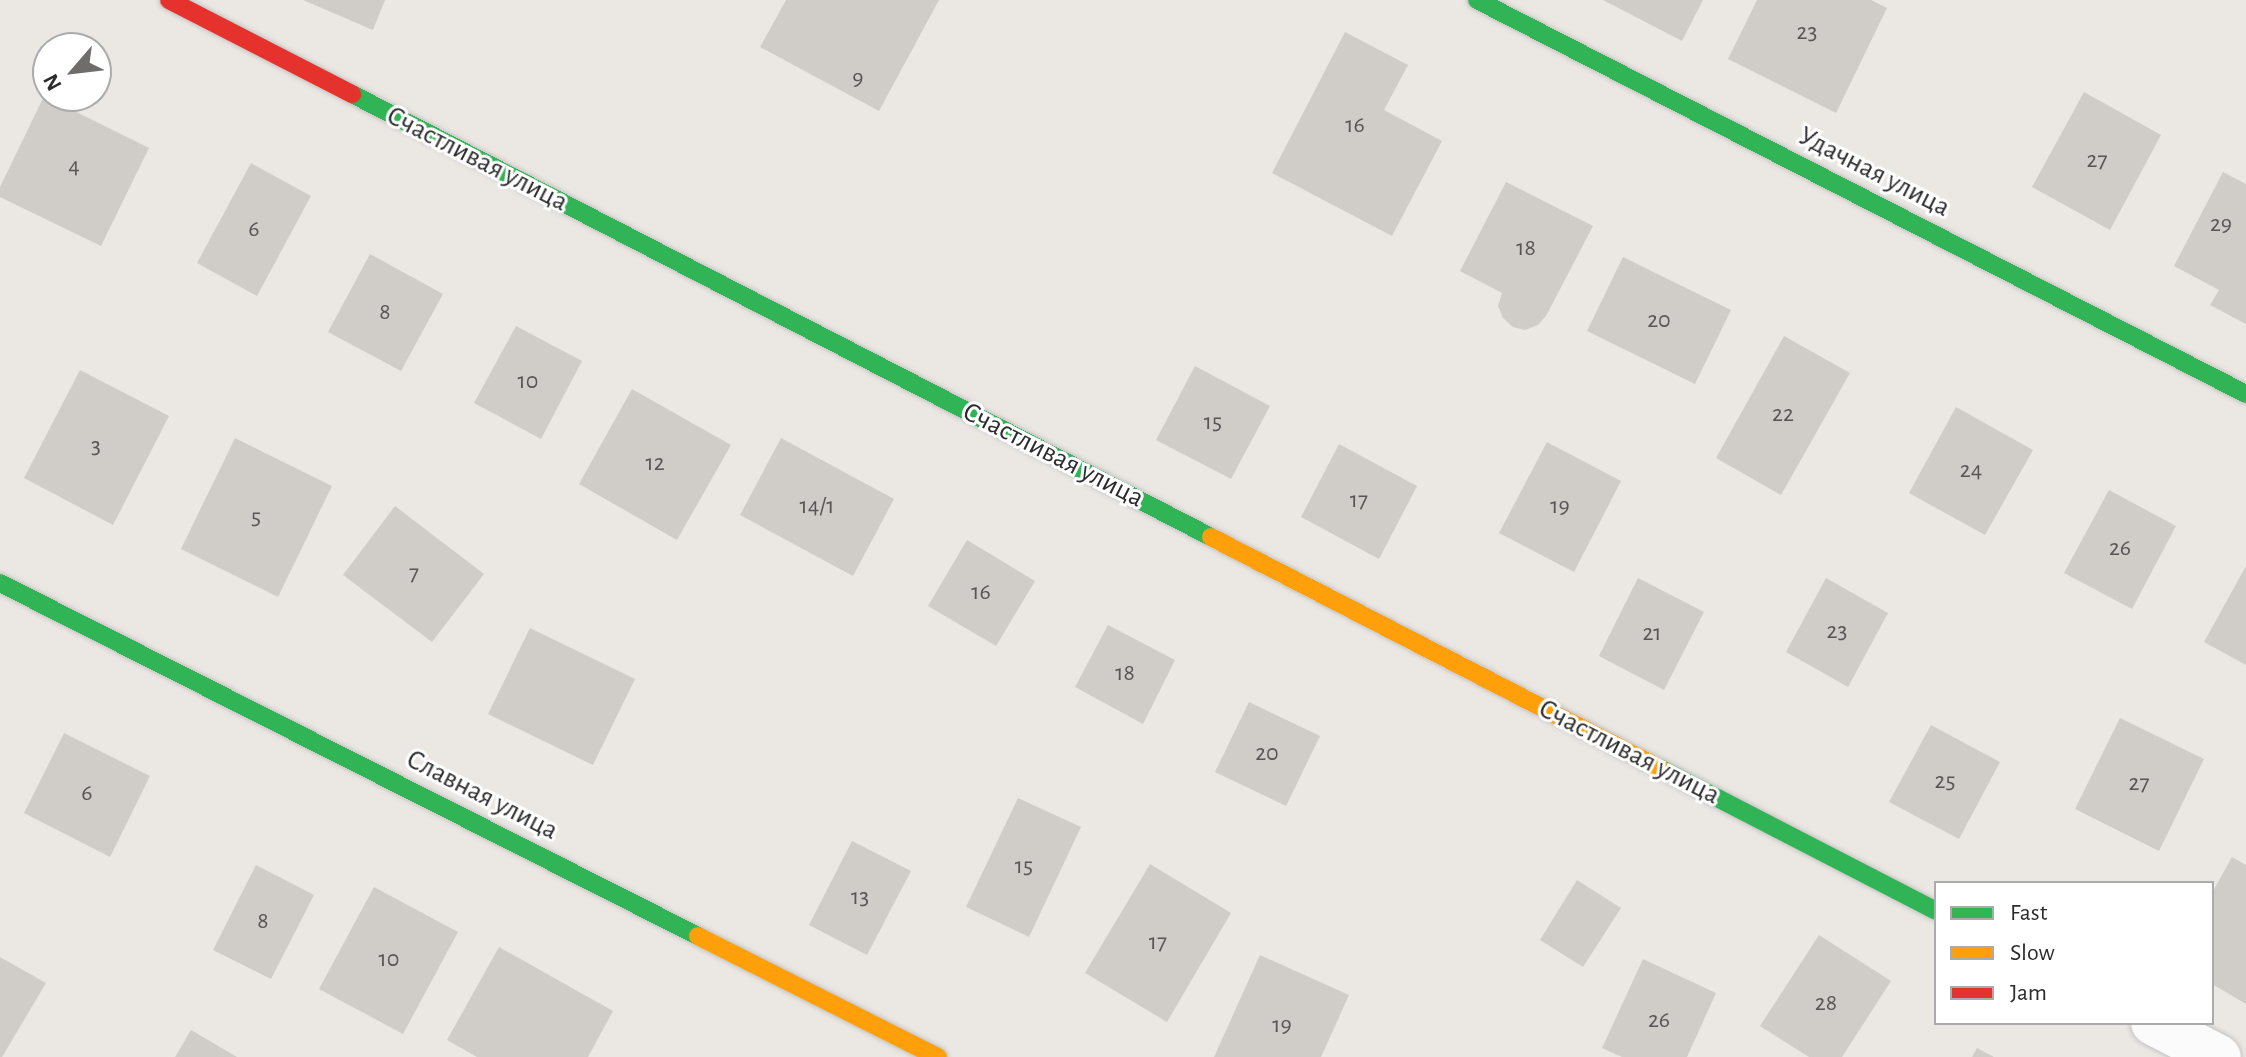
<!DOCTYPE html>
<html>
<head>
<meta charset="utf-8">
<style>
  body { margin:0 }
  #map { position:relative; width:2246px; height:1057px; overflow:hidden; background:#ebe7e2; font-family:"Alegreya Sans",sans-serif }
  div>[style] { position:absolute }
  .building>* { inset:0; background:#d0cdc9 }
  .roads { filter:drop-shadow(0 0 2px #c4c3c3) drop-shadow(0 0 2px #c4c3c3) }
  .street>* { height:44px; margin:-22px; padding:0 22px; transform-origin:22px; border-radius:22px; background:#fcfbfb }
  .fast>* { height:18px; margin:-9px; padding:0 9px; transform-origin:9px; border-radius:9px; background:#30b455 }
  .slow>* { height:18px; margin:-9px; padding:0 9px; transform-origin:9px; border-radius:9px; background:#ff9f0a }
  .jam>* { height:18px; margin:-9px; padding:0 9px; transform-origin:9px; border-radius:9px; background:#e5322d }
  span { translate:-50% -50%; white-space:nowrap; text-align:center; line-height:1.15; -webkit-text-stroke:6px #fff; paint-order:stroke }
  .number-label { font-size:24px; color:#575655 }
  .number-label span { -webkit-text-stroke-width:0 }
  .street-label { font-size:28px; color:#2c2c2c }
  .legend { position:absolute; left:1934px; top:881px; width:280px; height:144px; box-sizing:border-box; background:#fff; border:2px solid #ababab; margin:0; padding:10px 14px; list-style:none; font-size:24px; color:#2c2c2c }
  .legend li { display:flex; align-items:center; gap:16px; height:40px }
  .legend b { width:40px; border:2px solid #ababab }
  .north { position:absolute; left:32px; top:32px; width:80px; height:80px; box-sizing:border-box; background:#fff; border:2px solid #ababab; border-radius:50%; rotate:242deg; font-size:22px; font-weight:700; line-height:32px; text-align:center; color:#2c2c2c }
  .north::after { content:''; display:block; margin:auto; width:28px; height:36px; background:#6f6d6c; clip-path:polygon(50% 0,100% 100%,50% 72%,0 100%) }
</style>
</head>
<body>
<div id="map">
  <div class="building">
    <i style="clip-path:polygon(303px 0,385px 0,373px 30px)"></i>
    <i style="clip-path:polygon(786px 0,939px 0,879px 111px,760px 47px)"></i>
    <i style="clip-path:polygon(1603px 0,1703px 0,1682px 41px)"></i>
    <i style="clip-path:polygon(1757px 0,1871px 0,1887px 8px,1836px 113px,1728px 59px)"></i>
    <i style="clip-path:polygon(1345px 32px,1408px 65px,1384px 110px,1442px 141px,1392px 236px,1272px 173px)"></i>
    <i style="clip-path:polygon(2084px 92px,2161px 135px,2110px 230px,2032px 187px)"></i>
    <i style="clip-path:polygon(44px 96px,149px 148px,101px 246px,0 197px,0 187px)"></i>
    <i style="clip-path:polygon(251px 163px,311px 196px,257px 296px,197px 263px)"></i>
    <i style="clip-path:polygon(2223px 172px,2246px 184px,2246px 324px,2210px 305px,2219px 290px,2174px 266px)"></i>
    <i style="clip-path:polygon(1506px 182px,1593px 226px,1546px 316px,1538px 325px,1525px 330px,1513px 327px,1503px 318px,1498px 306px,1502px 293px,1460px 271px)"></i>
    <i style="clip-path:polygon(370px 254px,443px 294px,401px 371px,328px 332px)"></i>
    <i style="clip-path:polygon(1623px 257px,1731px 310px,1695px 384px,1587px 331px)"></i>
    <i style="clip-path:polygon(516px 326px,582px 361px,541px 439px,474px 403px)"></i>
    <i style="clip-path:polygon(1784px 336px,1850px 373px,1781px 495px,1716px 458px)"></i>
    <i style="clip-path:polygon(1195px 366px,1270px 406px,1231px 479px,1156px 440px)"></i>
    <i style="clip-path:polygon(80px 370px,169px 416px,113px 525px,24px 478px)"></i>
    <i style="clip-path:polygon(632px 389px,731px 445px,677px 540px,579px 484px)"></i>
    <i style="clip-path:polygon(1956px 407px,2033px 450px,1985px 535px,1909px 493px)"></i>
    <i style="clip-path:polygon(235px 438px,332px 486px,278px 597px,181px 549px)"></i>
    <i style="clip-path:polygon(781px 438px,894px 499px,853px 576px,740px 515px)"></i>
    <i style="clip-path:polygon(1547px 442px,1621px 481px,1574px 572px,1499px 533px)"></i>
    <i style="clip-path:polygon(1339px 444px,1417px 486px,1379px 559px,1301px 517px)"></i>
    <i style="clip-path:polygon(2109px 490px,2176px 526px,2132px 609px,2064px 573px)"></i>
    <i style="clip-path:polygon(395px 506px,484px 574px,432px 642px,343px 575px)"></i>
    <i style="clip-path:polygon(967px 540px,1035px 581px,996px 646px,928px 606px)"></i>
    <i style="clip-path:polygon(2246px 566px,2246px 665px,2204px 642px)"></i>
    <i style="clip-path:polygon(1638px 578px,1704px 612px,1664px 690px,1599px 656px)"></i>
    <i style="clip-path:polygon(1826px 578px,1888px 613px,1848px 687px,1786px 652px)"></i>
    <i style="clip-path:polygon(1108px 625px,1175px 660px,1143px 724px,1075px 687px)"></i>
    <i style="clip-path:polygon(530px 628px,635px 679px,593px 765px,488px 714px)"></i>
    <i style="clip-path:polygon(1249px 702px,1320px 736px,1286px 806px,1215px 772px)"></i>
    <i style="clip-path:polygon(2120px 718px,2204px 759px,2159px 851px,2075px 809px)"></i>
    <i style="clip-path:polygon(1931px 725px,2000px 762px,1959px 839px,1889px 802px)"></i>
    <i style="clip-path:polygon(64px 733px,150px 776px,110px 857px,24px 813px)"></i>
    <i style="clip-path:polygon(1018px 798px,1081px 827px,1029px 937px,966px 907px)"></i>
    <i style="clip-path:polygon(852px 841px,911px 871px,867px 955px,809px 925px)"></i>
    <i style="clip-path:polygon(2232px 857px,2246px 865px,2246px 1004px,2212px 984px,2212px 893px)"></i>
    <i style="clip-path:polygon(1150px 864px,1231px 913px,1167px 1022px,1085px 973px)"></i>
    <i style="clip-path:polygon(256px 865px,314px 895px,271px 979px,213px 950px)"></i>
    <i style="clip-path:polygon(1577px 880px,1621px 908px,1583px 967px,1540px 940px)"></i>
    <i style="clip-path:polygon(374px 887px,458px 932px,403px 1034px,319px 989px)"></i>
    <i style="clip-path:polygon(1819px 935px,1891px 981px,1842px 1057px,1809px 1057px,1760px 1026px)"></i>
    <i style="clip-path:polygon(499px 947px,613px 1011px,588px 1057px,477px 1057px,447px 1040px)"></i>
    <i style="clip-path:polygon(1260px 955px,1349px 995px,1321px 1057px,1214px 1057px)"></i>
    <i style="clip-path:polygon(0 957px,46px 983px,2px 1057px,0 1057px)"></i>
    <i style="clip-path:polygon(1643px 959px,1716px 993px,1687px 1057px,1622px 1057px,1602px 1048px)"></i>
    <i style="clip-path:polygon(191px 1030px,237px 1057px,175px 1057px)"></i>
    <i style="clip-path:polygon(1977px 1048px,1994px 1057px,1972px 1057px)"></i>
  </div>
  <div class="roads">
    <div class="street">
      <i style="left:2153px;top:1023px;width:74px;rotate:27.3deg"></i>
    </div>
    <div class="fast">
      <i style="left:1477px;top:0;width:864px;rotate:27.13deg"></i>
      <i style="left:352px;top:94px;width:967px;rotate:27.28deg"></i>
      <i style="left:0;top:583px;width:782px;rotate:26.83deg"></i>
      <i style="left:1661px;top:769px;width:309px;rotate:27.3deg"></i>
    </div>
    <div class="slow">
      <i style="left:1211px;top:537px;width:506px;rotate:27.27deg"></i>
      <i style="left:698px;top:936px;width:269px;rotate:26.8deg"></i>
    </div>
    <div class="jam">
      <i style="left:169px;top:0;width:206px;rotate:27.2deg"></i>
    </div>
  </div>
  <div class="number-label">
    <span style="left:1807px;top:33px">23</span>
    <span style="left:858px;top:79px">9</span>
    <span style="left:1355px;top:126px">16</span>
    <span style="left:2097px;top:161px">27</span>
    <span style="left:74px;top:167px">4</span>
    <span style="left:2221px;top:225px">29</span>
    <span style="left:254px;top:230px">6</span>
    <span style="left:1526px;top:249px">18</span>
    <span style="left:385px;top:313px">8</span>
    <span style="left:1659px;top:321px">20</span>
    <span style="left:528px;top:382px">10</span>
    <span style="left:1783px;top:415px">22</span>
    <span style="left:1213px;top:423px">15</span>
    <span style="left:96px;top:447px">3</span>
    <span style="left:655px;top:464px">12</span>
    <span style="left:1971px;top:471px">24</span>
    <span style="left:1359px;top:501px">17</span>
    <span style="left:817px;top:507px">14/1</span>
    <span style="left:1560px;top:507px">19</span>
    <span style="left:256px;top:518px">5</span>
    <span style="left:2120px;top:549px">26</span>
    <span style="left:414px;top:574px">7</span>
    <span style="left:981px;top:593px">16</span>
    <span style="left:1837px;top:632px">23</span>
    <span style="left:1652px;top:634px">21</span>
    <span style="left:1125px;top:674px">18</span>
    <span style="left:1267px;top:754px">20</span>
    <span style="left:1945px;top:782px">25</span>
    <span style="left:2139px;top:784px">27</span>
    <span style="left:87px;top:794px">6</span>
    <span style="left:1024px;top:867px">15</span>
    <span style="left:860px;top:898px">13</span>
    <span style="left:263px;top:922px">8</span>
    <span style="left:1158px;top:943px">17</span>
    <span style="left:389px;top:960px">10</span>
    <span style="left:1826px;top:1004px">28</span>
    <span style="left:1659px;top:1021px">26</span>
    <span style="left:1282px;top:1026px">19</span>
  </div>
  <div class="street-label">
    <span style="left:477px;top:159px;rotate:27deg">Счастливая улица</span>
    <span style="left:1874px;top:172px;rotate:27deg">Удачная улица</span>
    <span style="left:1053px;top:455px;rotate:27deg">Счастливая улица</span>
    <span style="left:1629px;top:752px;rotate:27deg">Счастливая улица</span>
    <span style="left:482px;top:795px;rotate:27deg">Славная улица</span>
  </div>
  <ul class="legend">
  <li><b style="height:10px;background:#30b455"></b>Fast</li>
  <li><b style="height:10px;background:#ff9f0a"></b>Slow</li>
  <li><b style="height:10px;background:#e5322d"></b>Jam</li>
  </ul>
  <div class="north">N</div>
</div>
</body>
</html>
